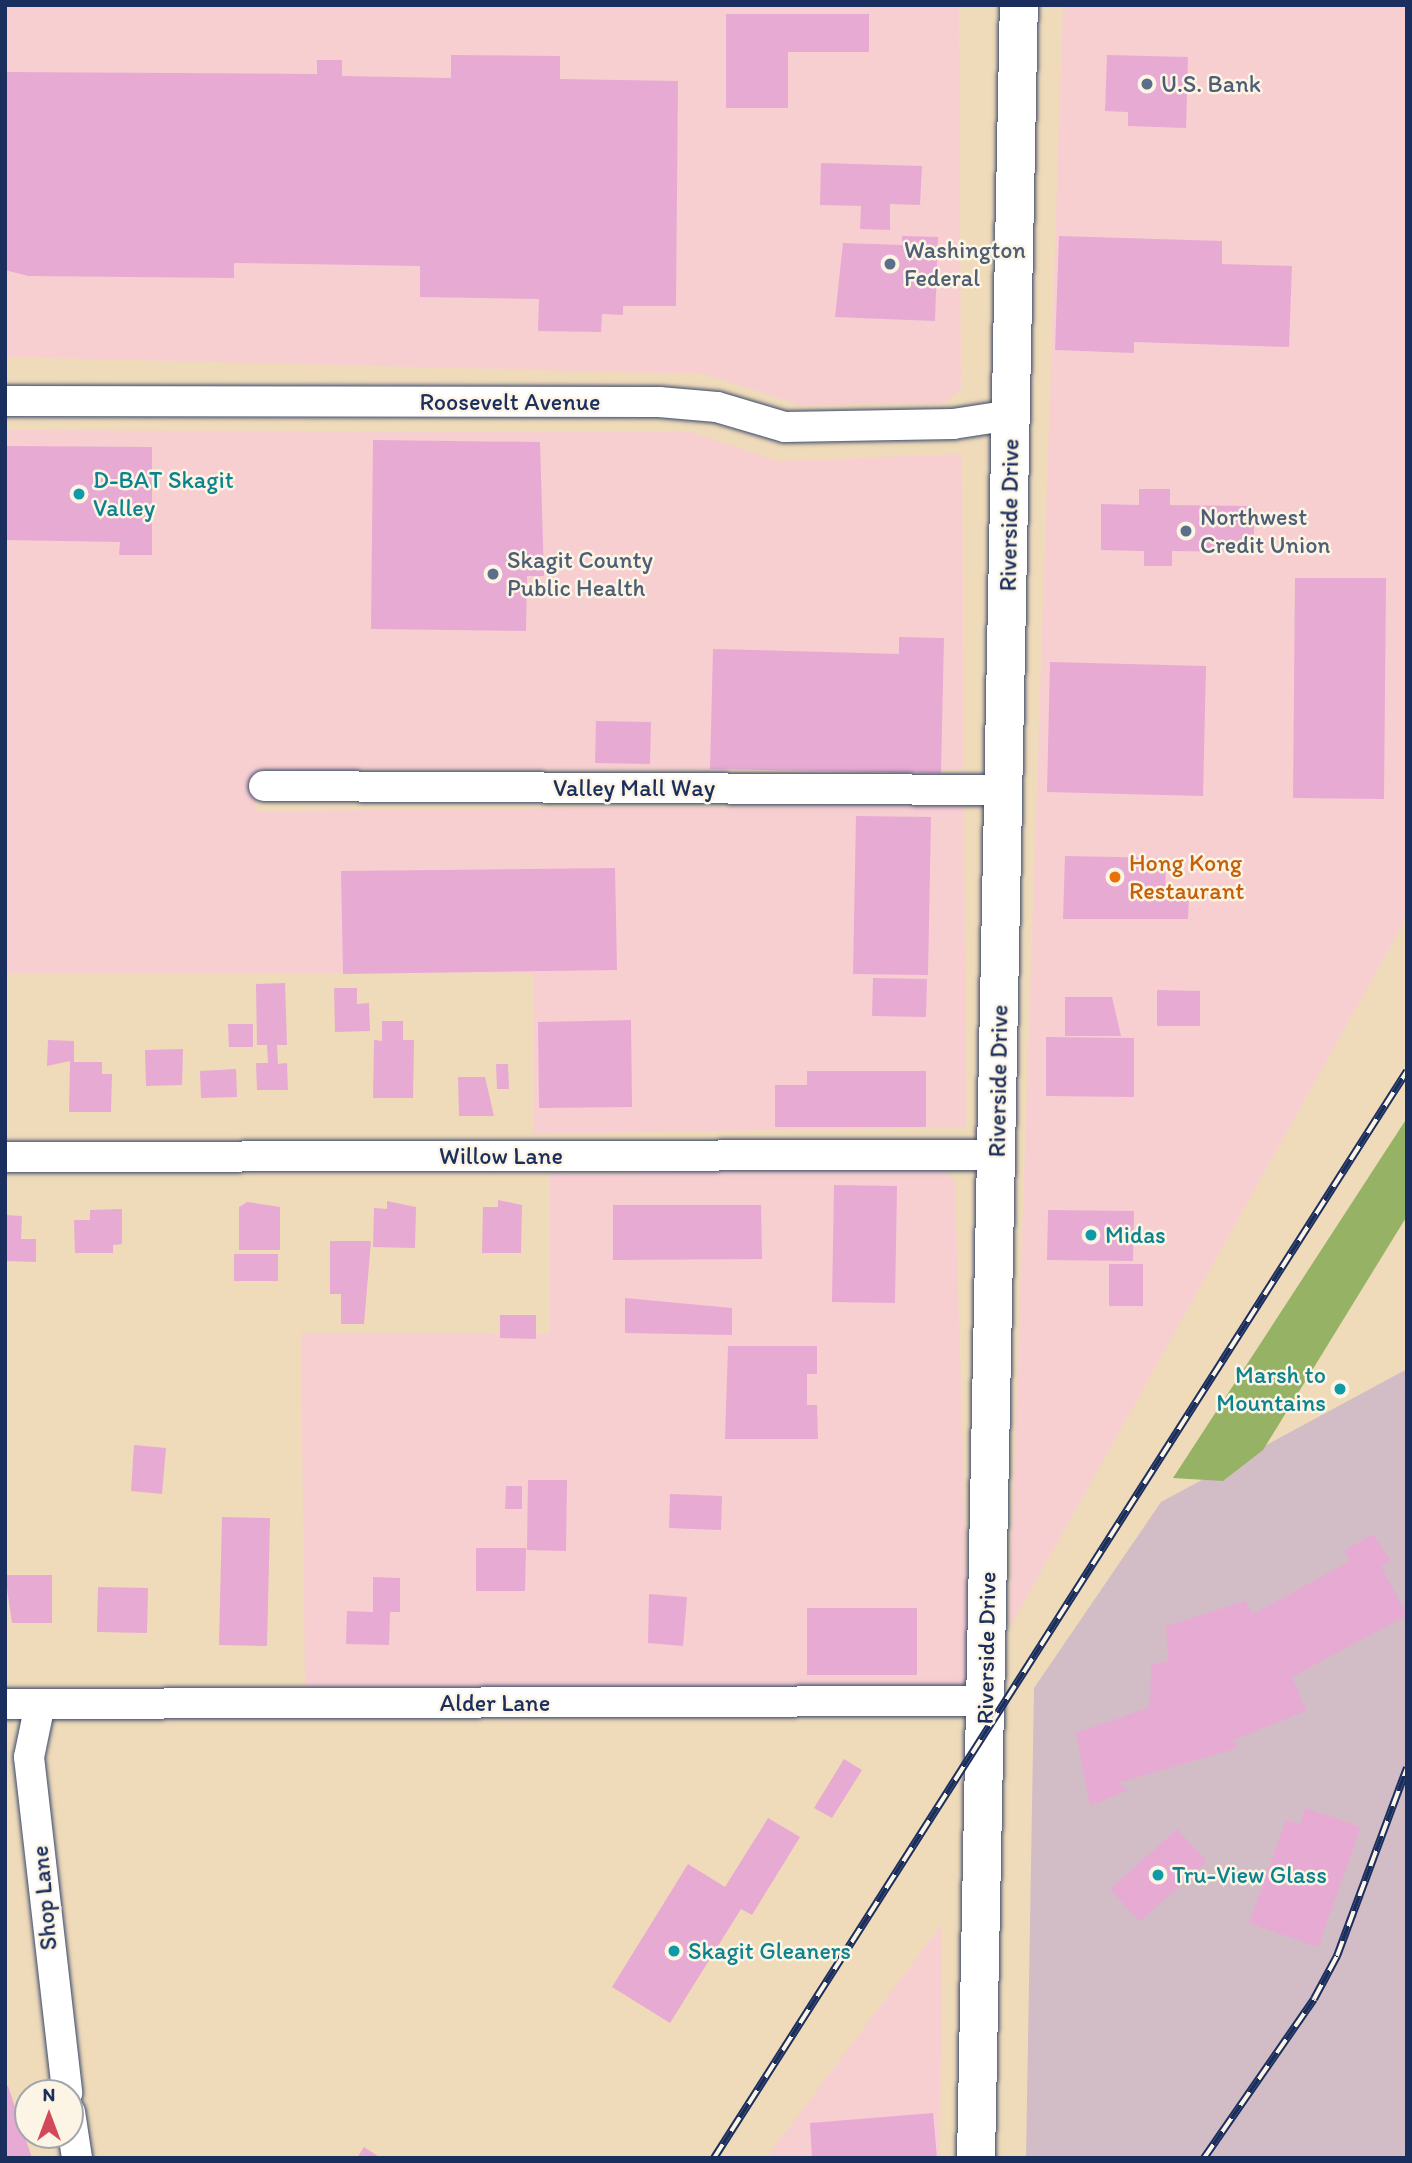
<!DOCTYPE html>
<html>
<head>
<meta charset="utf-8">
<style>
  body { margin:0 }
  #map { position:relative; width:1412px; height:2163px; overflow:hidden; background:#efdbba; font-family:Itim,sans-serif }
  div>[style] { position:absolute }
  .built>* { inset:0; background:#f7cfd1 }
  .industrial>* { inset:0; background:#d2bdc6 }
  .forest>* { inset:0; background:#96b264 }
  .building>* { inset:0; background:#e7aad3 }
  .roads { filter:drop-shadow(0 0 2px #3b496c) drop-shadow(0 0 2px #3b496c) }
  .minor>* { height:30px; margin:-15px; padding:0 15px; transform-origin:15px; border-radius:15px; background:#fff }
  .major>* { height:38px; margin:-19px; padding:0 19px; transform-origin:19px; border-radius:19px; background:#fff }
  .rail>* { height:8px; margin-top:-4px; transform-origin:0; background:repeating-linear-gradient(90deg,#fcf5e5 0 16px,#1b2f5e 0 32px); box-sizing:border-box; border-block:2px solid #1b2f5e }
  .dots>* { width:19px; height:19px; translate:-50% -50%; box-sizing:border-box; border:4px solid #fcf5e5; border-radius:50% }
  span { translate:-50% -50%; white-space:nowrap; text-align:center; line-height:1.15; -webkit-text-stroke:5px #fcf5e5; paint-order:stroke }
  .service-label { font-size:24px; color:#4e5e75 }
  .left { translate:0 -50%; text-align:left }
  .street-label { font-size:24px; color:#1b2f5e }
  .culture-label { font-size:24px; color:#0d838f }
  .right { translate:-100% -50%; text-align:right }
  .food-label { font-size:24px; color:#c56008 }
  .frame { position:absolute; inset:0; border:7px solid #1b2f5e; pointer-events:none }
  .north { position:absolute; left:14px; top:2079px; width:70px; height:70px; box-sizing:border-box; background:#fcf5e5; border:2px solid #a2a6af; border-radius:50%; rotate:0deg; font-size:19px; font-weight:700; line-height:28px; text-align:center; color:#1b2f5e }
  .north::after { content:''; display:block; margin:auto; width:24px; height:32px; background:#d1495b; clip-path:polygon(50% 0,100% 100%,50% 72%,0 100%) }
</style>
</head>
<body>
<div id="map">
  <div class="built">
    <i style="clip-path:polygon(5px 5px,959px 5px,961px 389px,945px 403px,800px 405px,704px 374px,5px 357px)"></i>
    <i style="clip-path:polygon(1063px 5px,1407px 5px,1407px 917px,1009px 1629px)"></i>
    <i style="clip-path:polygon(5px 430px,691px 432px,778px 461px,962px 454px,964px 769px,259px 770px,256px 811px,964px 805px,966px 1127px,533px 1134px,533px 973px,5px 973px)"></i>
    <i style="clip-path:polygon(939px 1168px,955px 1181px,970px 1697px,728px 1687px,305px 1688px,301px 1333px,550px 1334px,550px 1174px)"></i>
    <i style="clip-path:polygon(942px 1924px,940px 2158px,768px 2158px,772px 2150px)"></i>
  </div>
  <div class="industrial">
    <i style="clip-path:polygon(1407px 1369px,1407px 2158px,1026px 2158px,1034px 1688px,1161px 1502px)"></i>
  </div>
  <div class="forest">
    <i style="clip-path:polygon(1407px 1118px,1407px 1216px,1263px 1450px,1223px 1481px,1173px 1478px)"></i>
  </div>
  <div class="building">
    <i style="clip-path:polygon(726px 14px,869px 14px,869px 52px,788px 52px,788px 108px,726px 108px)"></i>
    <i style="clip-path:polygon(451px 55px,560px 56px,560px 79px,678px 81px,676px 306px,623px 306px,623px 315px,602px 314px,601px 332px,538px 331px,539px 299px,420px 297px,420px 266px,234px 263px,234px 278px,28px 276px,5px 270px,5px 72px,317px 74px,317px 60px,342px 60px,342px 76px,451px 78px)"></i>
    <i style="clip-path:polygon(1107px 55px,1188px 57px,1186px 128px,1128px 126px,1128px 112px,1105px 111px)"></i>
    <i style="clip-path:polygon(821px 163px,922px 166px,920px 205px,890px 204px,890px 230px,860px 229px,861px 206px,820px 205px)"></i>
    <i style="clip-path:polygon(902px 236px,938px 237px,935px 321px,835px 317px,843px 243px,902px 245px)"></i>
    <i style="clip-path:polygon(1059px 236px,1222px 241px,1222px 264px,1292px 266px,1289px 347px,1134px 342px,1134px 353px,1055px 350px)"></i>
    <i style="clip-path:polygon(373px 440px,540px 442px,544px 576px,527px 576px,526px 631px,371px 629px)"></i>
    <i style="clip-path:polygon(5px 446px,152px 447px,152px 555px,119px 555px,120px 542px,5px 540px)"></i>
    <i style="clip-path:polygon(1139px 489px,1170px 489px,1170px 505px,1254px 506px,1254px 552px,1172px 551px,1172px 566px,1144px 566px,1144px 551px,1101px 550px,1101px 504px,1139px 505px)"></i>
    <i style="clip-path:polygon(1295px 578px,1386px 578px,1384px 799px,1293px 798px)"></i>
    <i style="clip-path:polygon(899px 637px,944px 638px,941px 773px,710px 769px,713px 649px,899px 654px)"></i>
    <i style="clip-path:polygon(1050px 662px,1206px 666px,1203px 796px,1047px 792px)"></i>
    <i style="clip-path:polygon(596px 721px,651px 722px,650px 764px,595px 763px)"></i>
    <i style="clip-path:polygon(856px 816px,931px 817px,928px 975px,853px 974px)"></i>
    <i style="clip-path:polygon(1065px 856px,1166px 858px,1165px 896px,1189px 897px,1188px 919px,1063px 919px)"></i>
    <i style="clip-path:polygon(615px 868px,617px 970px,343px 974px,341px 871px)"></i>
    <i style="clip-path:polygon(873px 978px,927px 979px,926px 1017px,872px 1016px)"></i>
    <i style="clip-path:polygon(285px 983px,287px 1045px,277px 1045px,278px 1064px,287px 1063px,288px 1090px,257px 1090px,256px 1063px,268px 1063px,267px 1045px,257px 1045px,256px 984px)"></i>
    <i style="clip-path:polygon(334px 988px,357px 988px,357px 1004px,369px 1003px,370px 1031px,335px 1032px)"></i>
    <i style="clip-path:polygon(1157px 990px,1200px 991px,1200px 1026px,1157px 1026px)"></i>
    <i style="clip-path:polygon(1065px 997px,1112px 997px,1121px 1036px,1065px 1036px)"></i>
    <i style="clip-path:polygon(631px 1020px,632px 1107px,539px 1108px,538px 1022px)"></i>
    <i style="clip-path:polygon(382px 1021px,403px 1021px,403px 1040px,414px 1040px,413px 1098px,373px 1098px,374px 1040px,382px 1041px)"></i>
    <i style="clip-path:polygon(228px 1024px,253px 1024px,253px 1047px,229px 1047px)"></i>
    <i style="clip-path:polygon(1046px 1037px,1134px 1038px,1134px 1097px,1046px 1096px)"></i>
    <i style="clip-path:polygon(48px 1040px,74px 1041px,74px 1062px,102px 1062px,102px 1074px,112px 1074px,111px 1112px,69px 1112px,70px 1061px,47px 1066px)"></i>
    <i style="clip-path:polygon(183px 1049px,182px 1085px,146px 1086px,145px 1050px)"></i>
    <i style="clip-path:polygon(496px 1064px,508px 1064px,509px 1089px,497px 1089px)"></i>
    <i style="clip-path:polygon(236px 1069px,237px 1097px,201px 1098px,200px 1071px)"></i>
    <i style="clip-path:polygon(807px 1071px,926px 1071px,926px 1127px,775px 1127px,775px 1085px,807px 1085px)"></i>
    <i style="clip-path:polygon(458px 1077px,485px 1077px,494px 1116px,459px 1116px)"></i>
    <i style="clip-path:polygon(834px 1185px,897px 1186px,895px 1303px,832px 1302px)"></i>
    <i style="clip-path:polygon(498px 1200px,522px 1205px,521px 1253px,482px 1253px,483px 1207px,498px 1207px)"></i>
    <i style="clip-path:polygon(387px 1201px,416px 1207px,415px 1248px,373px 1247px,374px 1208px,387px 1209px)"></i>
    <i style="clip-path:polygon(247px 1202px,280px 1207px,280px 1250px,239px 1250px,239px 1207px)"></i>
    <i style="clip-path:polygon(613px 1205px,761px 1205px,762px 1259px,613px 1260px)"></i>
    <i style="clip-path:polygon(122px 1209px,122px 1244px,113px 1245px,113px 1253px,75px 1253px,74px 1220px,90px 1220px,90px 1210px)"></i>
    <i style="clip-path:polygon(1048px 1210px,1134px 1211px,1133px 1261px,1047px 1260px)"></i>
    <i style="clip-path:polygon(5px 1215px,22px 1216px,21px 1239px,36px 1239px,36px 1262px,5px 1261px)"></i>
    <i style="clip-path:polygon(330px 1241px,371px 1241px,364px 1324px,341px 1324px,341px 1294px,330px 1294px)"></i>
    <i style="clip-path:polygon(234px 1254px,278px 1254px,278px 1281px,234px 1281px)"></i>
    <i style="clip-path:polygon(1109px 1264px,1143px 1264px,1143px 1306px,1109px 1306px)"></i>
    <i style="clip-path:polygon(625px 1298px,732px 1308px,732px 1335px,625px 1333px)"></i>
    <i style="clip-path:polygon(500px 1315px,536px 1315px,536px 1339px,500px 1338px)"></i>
    <i style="clip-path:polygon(728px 1346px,817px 1346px,817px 1374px,807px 1374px,807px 1405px,817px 1405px,818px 1439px,725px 1439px)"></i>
    <i style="clip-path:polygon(134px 1445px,166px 1448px,162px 1494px,131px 1491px)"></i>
    <i style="clip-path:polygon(528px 1480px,567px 1480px,566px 1551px,527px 1550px)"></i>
    <i style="clip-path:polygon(506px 1486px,522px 1486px,522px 1509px,505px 1509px)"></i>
    <i style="clip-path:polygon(670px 1494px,722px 1496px,721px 1530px,669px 1528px)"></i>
    <i style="clip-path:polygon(222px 1517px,270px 1518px,267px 1646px,219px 1645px)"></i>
    <i style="clip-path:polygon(1373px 1534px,1391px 1562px,1381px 1566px,1407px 1615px,1292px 1677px,1306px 1711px,1233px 1740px,1238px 1748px,1118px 1783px,1128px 1790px,1090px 1806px,1076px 1733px,1150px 1707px,1151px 1665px,1168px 1661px,1166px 1626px,1245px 1601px,1253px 1614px,1350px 1561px,1344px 1551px)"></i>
    <i style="clip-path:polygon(476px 1548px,526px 1548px,525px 1591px,476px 1591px)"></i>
    <i style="clip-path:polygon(5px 1575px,52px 1575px,52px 1623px,12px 1623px)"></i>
    <i style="clip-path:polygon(373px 1577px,400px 1578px,400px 1612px,390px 1612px,389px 1645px,346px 1644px,347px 1611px,373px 1612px)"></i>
    <i style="clip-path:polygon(98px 1587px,148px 1588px,147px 1633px,97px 1632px)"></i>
    <i style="clip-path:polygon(649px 1594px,687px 1597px,683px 1646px,648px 1643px)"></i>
    <i style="clip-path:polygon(807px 1608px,917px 1608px,917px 1675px,807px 1675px)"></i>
    <i style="clip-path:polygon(844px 1759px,862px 1770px,832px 1818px,814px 1808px)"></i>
    <i style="clip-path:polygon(1305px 1808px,1361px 1827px,1318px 1947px,1249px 1923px,1286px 1820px,1300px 1824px)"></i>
    <i style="clip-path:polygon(768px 1818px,800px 1837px,752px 1915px,741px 1909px,670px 2023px,612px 1987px,688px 1864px,725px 1887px)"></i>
    <i style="clip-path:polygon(1177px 1829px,1207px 1861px,1140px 1922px,1110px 1889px)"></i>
    <i style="clip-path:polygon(5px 2086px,8px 2086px,32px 2158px,5px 2158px)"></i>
    <i style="clip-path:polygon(933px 2113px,937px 2158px,812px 2158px,810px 2123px)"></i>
    <i style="clip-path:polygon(364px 2147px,381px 2158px,357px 2158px)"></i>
  </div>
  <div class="roads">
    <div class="minor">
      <i style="left:5px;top:401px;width:654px;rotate:0.09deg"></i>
      <i style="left:659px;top:402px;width:58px;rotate:4.9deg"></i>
      <i style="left:717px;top:407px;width:71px;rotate:16.4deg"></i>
      <i style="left:785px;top:427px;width:168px;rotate:-1deg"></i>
      <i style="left:953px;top:424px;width:59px;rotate:-8.8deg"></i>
      <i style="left:264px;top:786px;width:739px;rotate:0.31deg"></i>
      <i style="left:5px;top:1157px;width:991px;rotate:-0.12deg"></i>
      <i style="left:5px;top:1704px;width:980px;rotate:-0.18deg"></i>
      <i style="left:40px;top:1704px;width:54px;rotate:101.7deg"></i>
      <i style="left:29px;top:1757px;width:338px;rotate:83.5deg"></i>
      <i style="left:70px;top:2112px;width:47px;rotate:81.3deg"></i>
    </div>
    <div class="major">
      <i style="left:976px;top:2158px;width:2153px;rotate:-88.86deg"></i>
    </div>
  </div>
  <div class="rail">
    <i style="left:714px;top:2158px;width:1289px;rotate:-57.48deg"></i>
    <i style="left:1204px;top:2158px;width:193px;rotate:-55.3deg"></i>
    <i style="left:1314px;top:1999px;width:49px;rotate:-61.9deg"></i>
    <i style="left:1337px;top:1956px;width:201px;rotate:-69.6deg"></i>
  </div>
  <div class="dots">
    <i style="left:1147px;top:84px;background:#5c6f8a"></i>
    <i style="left:890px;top:264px;background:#5c6f8a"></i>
    <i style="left:79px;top:494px;background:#0f9aa8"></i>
    <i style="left:1186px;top:531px;background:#5c6f8a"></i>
    <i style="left:493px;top:574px;background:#5c6f8a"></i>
    <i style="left:1115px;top:877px;background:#e8710a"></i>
    <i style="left:1091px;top:1235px;background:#0f9aa8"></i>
    <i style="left:1340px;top:1389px;background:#0f9aa8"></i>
    <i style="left:1158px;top:1875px;background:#0f9aa8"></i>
    <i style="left:674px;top:1951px;background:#0f9aa8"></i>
  </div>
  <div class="service-label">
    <span class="left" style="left:1161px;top:84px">U.S. Bank</span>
    <span class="left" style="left:904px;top:264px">Washington<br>Federal</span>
    <span class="left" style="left:1200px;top:531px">Northwest<br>Credit Union</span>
    <span class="left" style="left:507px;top:574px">Skagit County<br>Public Health</span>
  </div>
  <div class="street-label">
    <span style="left:510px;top:402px">Roosevelt Avenue</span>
    <span style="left:1009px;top:515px;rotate:-89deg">Riverside Drive</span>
    <span style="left:634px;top:788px">Valley Mall Way</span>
    <span style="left:998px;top:1081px;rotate:-89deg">Riverside Drive</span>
    <span style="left:501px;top:1156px">Willow Lane</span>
    <span style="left:986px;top:1648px;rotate:-89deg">Riverside Drive</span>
    <span style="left:495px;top:1703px">Alder Lane</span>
    <span style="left:44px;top:1898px;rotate:-95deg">Shop Lane</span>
  </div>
  <div class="culture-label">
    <span class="left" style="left:93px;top:494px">D-BAT Skagit<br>Valley</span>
    <span class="left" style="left:1105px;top:1235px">Midas</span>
    <span class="right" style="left:1326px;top:1389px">Marsh to<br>Mountains</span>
    <span class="left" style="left:1172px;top:1875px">Tru-View Glass</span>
    <span class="left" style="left:688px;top:1951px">Skagit Gleaners</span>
  </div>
  <div class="food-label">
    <span class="left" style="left:1129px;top:877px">Hong Kong<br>Restaurant</span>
  </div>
  <div class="frame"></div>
  <div class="north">N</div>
</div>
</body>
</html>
